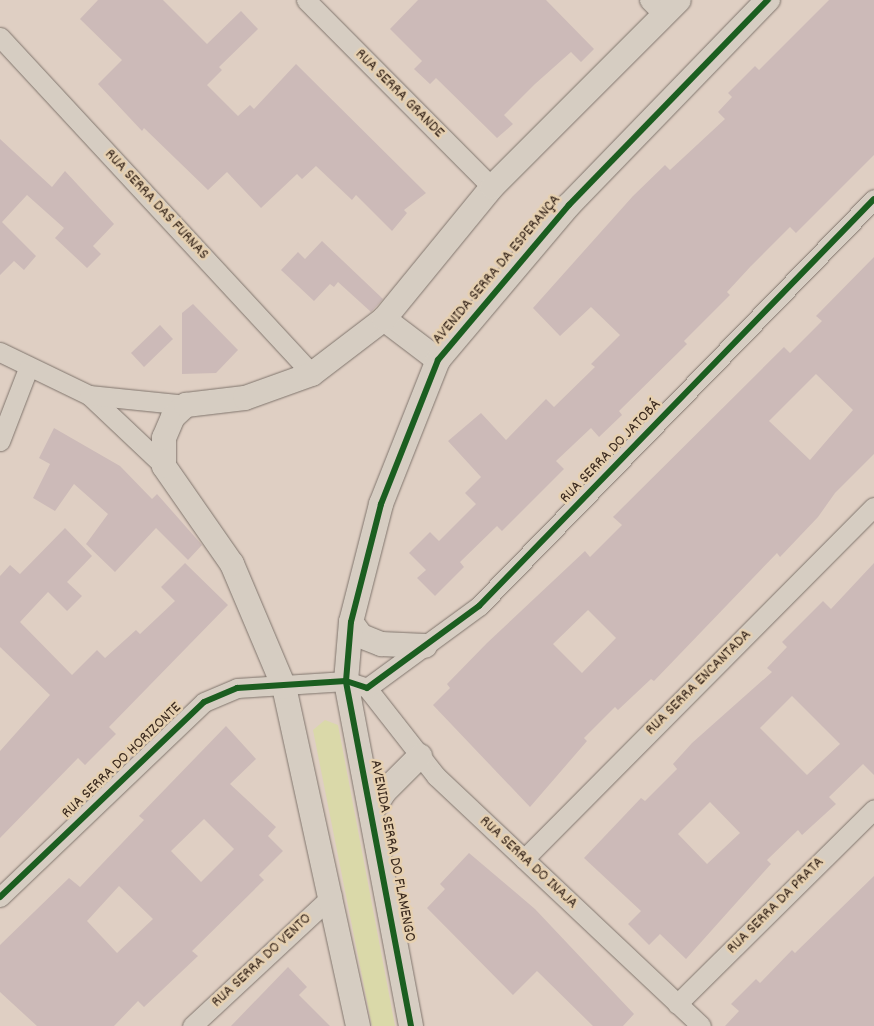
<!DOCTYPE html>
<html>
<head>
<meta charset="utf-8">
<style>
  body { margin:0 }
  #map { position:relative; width:874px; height:1026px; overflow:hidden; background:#dfcfc3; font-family:Dekko,sans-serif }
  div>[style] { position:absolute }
  .green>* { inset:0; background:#dad9a9 }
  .building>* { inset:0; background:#ccbab8 }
  .roads { filter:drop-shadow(0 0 1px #80756d) drop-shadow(0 0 1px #80756d) }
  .minor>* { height:19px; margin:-9.5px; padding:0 9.5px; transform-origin:9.5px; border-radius:9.5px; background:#d6cdc2 }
  .tertiary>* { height:24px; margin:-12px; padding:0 12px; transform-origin:12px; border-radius:12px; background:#d6cdc2 }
  .cycleway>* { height:6px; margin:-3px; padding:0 3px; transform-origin:3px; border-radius:3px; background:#1b5e20 }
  span { translate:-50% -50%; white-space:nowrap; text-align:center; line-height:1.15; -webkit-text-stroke:5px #e6d0b0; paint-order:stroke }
  .street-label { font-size:16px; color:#3b2a1e }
</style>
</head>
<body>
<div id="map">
  <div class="green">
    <i style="clip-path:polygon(325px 720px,338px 725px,395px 1026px,372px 1026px,313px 730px)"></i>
  </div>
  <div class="building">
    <i style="clip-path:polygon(98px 0,163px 0,207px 44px,241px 11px,258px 29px,219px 67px,222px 70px,207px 85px,238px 116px,250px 105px,254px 109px,296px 64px,426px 193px,404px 210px,407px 213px,392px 231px,356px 195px,352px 200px,316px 166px,302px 179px,297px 174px,261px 208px,227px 172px,208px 190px,144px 128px,142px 131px,98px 84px,122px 60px,80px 19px)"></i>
    <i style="clip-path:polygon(418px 0,546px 0,594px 49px,581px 62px,571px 52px,535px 84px,504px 115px,513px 124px,497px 138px,436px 78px,430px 84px,414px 69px,422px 61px,390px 29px)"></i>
    <i style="clip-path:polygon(829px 0,874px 0,874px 155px,796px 233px,790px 227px,751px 266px,727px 292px,730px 295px,684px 341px,687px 344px,619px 411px,622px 415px,599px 437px,591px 428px,556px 461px,564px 469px,502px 531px,497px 526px,460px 562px,464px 567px,435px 596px,417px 578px,426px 570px,409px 553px,430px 532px,439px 541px,476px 504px,465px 493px,481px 477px,448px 441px,481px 413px,506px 440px,546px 399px,554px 407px,595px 367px,591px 364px,620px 335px,591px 307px,560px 336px,533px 308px,633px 196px,665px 165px,670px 170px,725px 119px,718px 112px,732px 97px,728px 93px,755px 66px,759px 70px)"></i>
    <i style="clip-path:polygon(0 139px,52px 187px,65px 171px,114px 224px,93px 246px,101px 254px,87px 268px,55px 238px,64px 228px,27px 195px,2px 222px,36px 256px,24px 270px,14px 261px,0 275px)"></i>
    <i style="clip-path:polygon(322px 241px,383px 299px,371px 312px,338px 282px,334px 287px,330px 284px,314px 301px,281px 270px,298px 252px,305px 259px)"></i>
    <i style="clip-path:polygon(evenodd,874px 257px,874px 454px,835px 493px,818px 517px,780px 557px,777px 553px,654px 681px,651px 679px,618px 710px,615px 707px,584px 738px,587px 741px,530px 807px,433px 705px,450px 688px,447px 684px,487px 643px,585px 551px,590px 557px,622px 525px,613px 517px,784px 347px,790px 353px,822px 321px,816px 316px,874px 257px,816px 374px,853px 410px,810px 460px,769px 421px,816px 374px,874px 257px,588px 610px,616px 638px,582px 673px,553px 644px,588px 610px)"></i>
    <i style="clip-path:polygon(193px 304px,238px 350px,216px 373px,182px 374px,182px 313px)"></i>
    <i style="clip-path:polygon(160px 325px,173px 339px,144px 367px,131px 353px)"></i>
    <i style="clip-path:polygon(54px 428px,120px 466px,152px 499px,157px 494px,202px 545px,188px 560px,156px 528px,115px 572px,86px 544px,108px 514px,74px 484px,55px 511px,33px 498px,50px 464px,39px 458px)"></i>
    <i style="clip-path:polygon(65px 528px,92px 556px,67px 582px,82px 596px,67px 611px,48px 592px,20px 622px,72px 675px,97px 650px,105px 658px,136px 630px,140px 634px,175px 601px,161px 587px,185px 563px,228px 605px,109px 727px,116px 734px,85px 765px,78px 758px,0 838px,0 751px,50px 695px,0 647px,0 576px,10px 565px,20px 574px)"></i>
    <i style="clip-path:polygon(evenodd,874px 563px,874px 775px,863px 764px,829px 797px,836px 804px,802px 835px,798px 830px,767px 860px,771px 864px,686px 959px,660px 934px,649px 945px,628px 924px,641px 911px,584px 858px,641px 798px,645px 801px,677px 769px,673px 764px,692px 743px,772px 672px,767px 668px,787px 647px,782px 642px,823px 601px,831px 609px,874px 563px,792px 696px,840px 744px,807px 775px,760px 728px,792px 696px,874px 563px,710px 802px,740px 833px,707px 864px,678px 834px,710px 802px)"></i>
    <i style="clip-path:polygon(evenodd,226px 726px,256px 759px,230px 784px,276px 827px,268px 836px,283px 851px,259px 875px,264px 880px,192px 951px,198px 956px,144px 1007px,138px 1001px,114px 1026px,37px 1026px,0 992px,0 945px,69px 878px,80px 887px,144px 820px,139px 816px,226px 726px,204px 819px,234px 849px,201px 882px,171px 851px,204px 819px,226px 726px,119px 886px,153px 919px,117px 953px,87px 921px,119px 886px)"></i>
    <i style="clip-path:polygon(469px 853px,535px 909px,634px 1014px,623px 1026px,593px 1026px,537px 971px,513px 995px,427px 908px,445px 889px,440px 884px)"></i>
    <i style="clip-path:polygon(874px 876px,874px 1026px,725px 1026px,739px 1011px,731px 1004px,756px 979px,760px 983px,792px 950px,795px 953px)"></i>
    <i style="clip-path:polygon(288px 967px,307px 987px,299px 995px,330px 1026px,231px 1026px)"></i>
  </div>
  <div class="roads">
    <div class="minor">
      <i style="left:306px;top:0;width:264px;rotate:45.2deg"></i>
      <i style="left:649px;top:0;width:21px;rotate:45deg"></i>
      <i style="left:0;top:37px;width:459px;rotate:47.2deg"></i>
      <i style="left:0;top:352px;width:99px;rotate:25.8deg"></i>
      <i style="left:89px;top:395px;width:103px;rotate:43.4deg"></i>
      <i style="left:89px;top:395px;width:98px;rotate:5.9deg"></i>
      <i style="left:0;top:441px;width:80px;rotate:-68.9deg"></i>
      <i style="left:367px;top:688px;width:112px;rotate:51.9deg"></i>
      <i style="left:436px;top:776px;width:364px;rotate:43.3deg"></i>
      <i style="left:524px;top:859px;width:496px;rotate:-45.2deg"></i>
      <i style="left:0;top:897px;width:282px;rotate:-43.7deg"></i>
      <i style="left:204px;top:702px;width:36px;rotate:-23deg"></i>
      <i style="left:237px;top:688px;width:109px;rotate:-3.7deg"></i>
      <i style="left:346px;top:681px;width:22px;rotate:18deg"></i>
      <i style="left:367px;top:688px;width:139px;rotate:-36.2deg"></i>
      <i style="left:479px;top:606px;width:567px;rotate:-45.86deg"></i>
      <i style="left:677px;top:1004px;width:277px;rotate:-44.7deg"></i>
      <i style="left:192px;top:1026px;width:191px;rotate:-42.9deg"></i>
    </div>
    <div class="tertiary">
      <i style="left:384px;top:319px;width:68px;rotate:37.2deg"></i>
      <i style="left:351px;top:622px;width:17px;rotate:54deg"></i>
      <i style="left:361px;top:636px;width:22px;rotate:22deg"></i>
      <i style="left:381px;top:644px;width:44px;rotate:2.6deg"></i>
      <i style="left:371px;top:813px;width:25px;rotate:-58deg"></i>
      <i style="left:384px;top:792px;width:51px;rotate:-45deg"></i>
      <i style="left:358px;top:1026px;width:347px;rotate:-102.3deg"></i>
      <i style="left:284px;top:687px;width:134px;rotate:-112.9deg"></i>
      <i style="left:232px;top:564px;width:119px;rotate:-124.8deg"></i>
      <i style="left:164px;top:466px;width:28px;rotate:-90deg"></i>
      <i style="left:164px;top:438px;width:23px;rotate:-67deg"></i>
      <i style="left:173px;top:417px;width:18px;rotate:-43deg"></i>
      <i style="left:186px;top:405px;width:59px;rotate:-6.8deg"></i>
      <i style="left:245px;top:398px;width:71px;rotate:-19.7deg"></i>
      <i style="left:312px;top:374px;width:91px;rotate:-37.4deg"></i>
      <i style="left:384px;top:319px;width:171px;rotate:-50.7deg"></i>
      <i style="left:492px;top:187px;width:264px;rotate:-45deg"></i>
      <i style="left:411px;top:1026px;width:351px;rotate:-100.7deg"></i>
      <i style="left:346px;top:681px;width:59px;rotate:-85.2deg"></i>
      <i style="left:351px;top:622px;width:122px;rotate:-75.7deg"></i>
      <i style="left:381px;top:504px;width:155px;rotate:-68.4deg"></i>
      <i style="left:438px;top:360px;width:203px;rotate:-49.8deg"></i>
      <i style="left:569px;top:205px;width:286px;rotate:-45.9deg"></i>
    </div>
  </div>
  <div class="cycleway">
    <i style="left:0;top:897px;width:282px;rotate:-43.7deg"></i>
    <i style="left:204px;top:702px;width:36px;rotate:-23deg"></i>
    <i style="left:237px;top:688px;width:109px;rotate:-3.7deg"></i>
    <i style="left:346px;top:681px;width:22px;rotate:18deg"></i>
    <i style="left:367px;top:688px;width:139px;rotate:-36.2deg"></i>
    <i style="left:479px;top:606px;width:567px;rotate:-45.86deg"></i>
    <i style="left:411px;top:1026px;width:351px;rotate:-100.7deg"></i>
    <i style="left:346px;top:681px;width:59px;rotate:-85.2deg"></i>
    <i style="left:351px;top:622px;width:122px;rotate:-75.7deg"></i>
    <i style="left:381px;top:504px;width:155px;rotate:-68.4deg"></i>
    <i style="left:438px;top:360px;width:203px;rotate:-49.8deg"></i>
    <i style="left:569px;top:205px;width:286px;rotate:-45.9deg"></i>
  </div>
  <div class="street-label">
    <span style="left:399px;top:94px;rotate:45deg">RUA SERRA GRANDE</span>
    <span style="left:156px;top:205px;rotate:47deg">RUA SERRA DAS FURNAS</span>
    <span style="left:497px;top:270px;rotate:-50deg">AVENIDA SERRA DA ESPERANÇA</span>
    <span style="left:611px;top:452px;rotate:-46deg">RUA SERRA DO JATOBÁ</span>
    <span style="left:699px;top:683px;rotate:-45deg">RUA SERRA ENCANTADA</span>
    <span style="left:122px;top:761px;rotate:-44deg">RUA SERRA DO HORIZONTE</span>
    <span style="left:392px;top:851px;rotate:79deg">AVENIDA SERRA DO FLAMENGO</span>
    <span style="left:528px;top:863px;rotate:43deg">RUA SERRA DO INAJA</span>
    <span style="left:776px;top:906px;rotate:-45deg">RUA SERRA DA PRATA</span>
    <span style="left:262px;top:961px;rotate:-43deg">RUA SERRA DO VENTO</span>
  </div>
</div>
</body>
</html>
